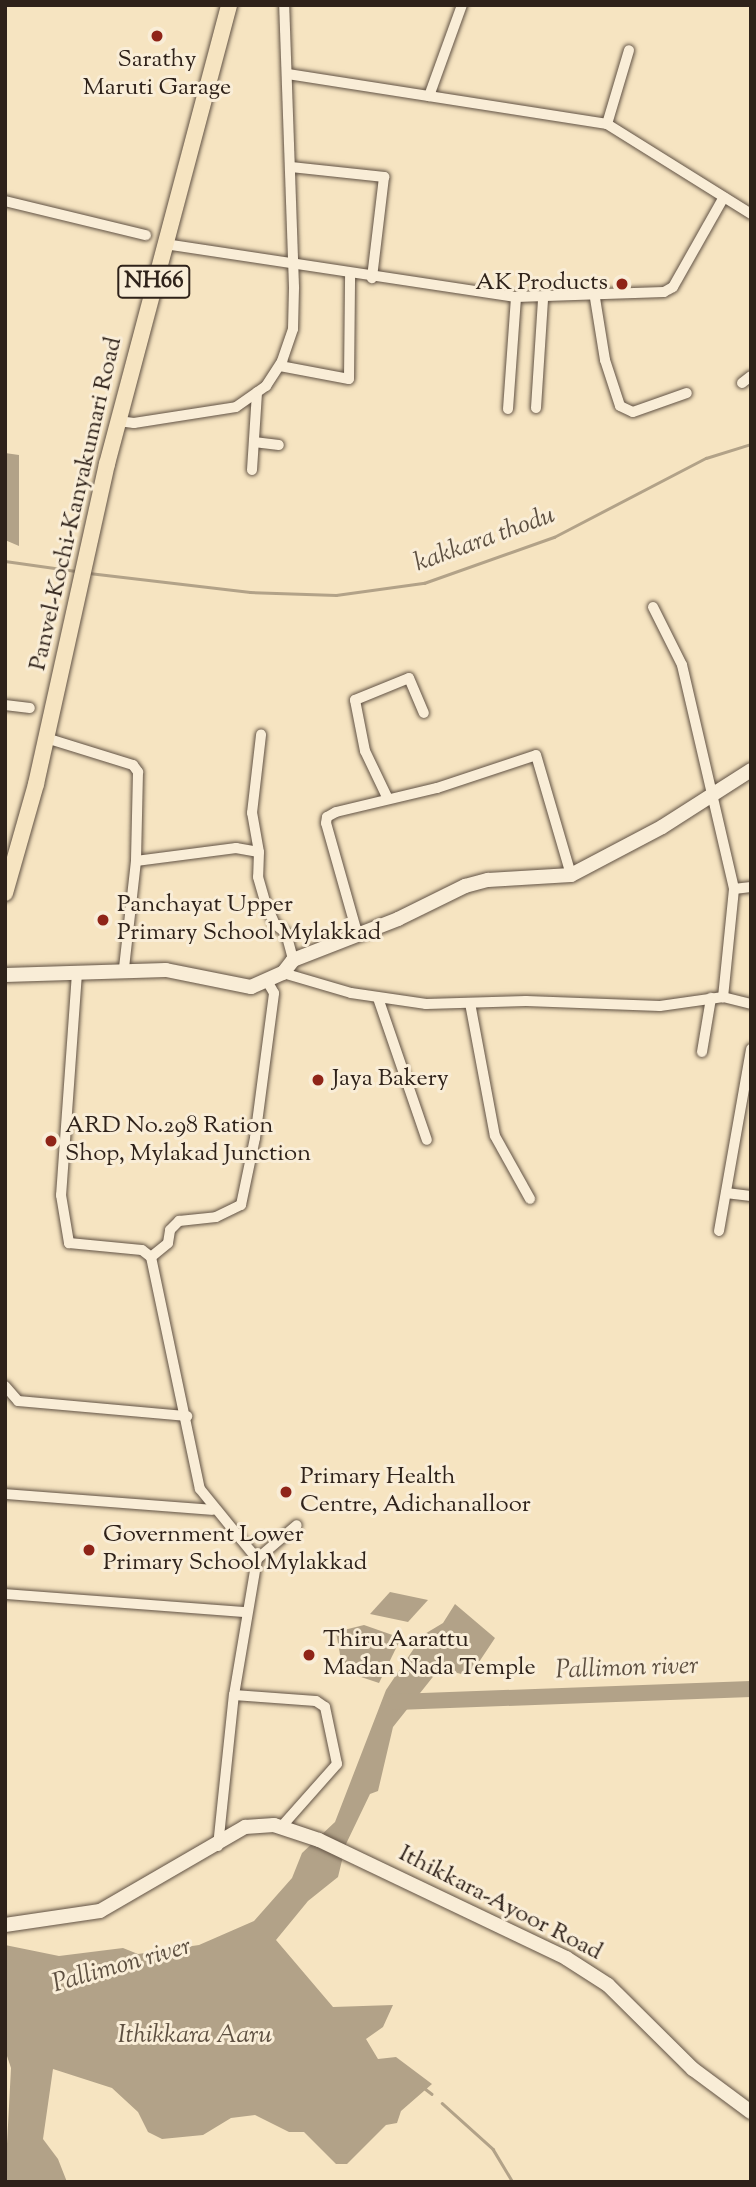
<!DOCTYPE html>
<html>
<head>
<meta charset="utf-8">
<style>
  body { margin:0 }
  #map { position:relative; width:756px; height:2187px; overflow:hidden; background:#f6e4c1; font-family:"Sorts Mill Goudy",serif }
  div>[style] { position:absolute }
  .water>* { inset:0; background:#b2a288 }
  .stream>* { height:2.5px; margin:-1.25px; padding:0 1.25px; transform-origin:1.25px; border-radius:1.25px; background:#b2a288 }
  .river>* { height:16px; margin:-8px; padding:0 8px; transform-origin:8px; border-radius:8px; background:#b2a288 }
  .roads { filter:drop-shadow(0 0 2px #615244) drop-shadow(0 0 2px #615244) }
  .minor>* { height:10px; margin:-5px; padding:0 5px; transform-origin:5px; border-radius:5px; background:#f9edd7 }
  .secondary>* { height:14px; margin:-7px; padding:0 7px; transform-origin:7px; border-radius:7px; background:#f9edd7 }
  .trunk>* { height:16px; margin:-8px; padding:0 8px; transform-origin:8px; border-radius:8px; background:#f6e4c1 }
  .dots>* { width:19px; height:19px; translate:-50% -50%; box-sizing:border-box; border:4px solid #f9edd7; border-radius:50% }
  span { translate:-50% -50%; white-space:nowrap; text-align:center; line-height:1.15; -webkit-text-stroke:6px #f9edd7; paint-order:stroke }
  .shield-label span { padding:2px 5px; background:#f9edd7; border:2px solid; border-radius:5px; -webkit-text-stroke-width:0 }
  .shield-label { font-size:23px; color:#2f221a; font-weight:700 }
  .poi-label { font-size:24px; color:#2f221a }
  .right { translate:-100% -50%; text-align:right }
  .left { translate:0 -50%; text-align:left }
  .street-label { font-size:24px; color:#2f221a }
  .water-label { font-size:26px; color:#5d4f40; font-style:italic }
  .frame { position:absolute; inset:0; border:7px solid #2f221a; pointer-events:none }
</style>
</head>
<body>
<div id="map">
  <div class="water">
    <i style="clip-path:polygon(5px 453px,19px 455px,19px 546px,5px 540px)"></i>
    <i style="clip-path:polygon(390px 1592px,428px 1600px,408px 1622px,370px 1614px)"></i>
    <i style="clip-path:polygon(455px 1604px,495px 1638px,475px 1668px,461px 1674px,440px 1668px,393px 1727px,378px 1791px,370px 1794px,346px 1844px,338px 1877px,308px 1901px,276px 1940px,333px 2007px,393px 2005px,383px 2027px,366px 2039px,378px 2059px,396px 2057px,432px 2084px,401px 2111px,397px 2123px,386px 2125px,347px 2164px,336px 2164px,304px 2132px,289px 2132px,255px 2115px,231px 2118px,203px 2135px,162px 2139px,148px 2132px,138px 2112px,112px 2088px,53px 2069px,43px 2139px,58px 2159px,67px 2182px,5px 2182px,11px 2068px,5px 2050px,5px 1945px,59px 1956px,123px 1948px,138px 1954px,199px 1945px,254px 1921px,292px 1878px,302px 1853px,335px 1822px,386px 1690px,423px 1635px,443px 1623px)"></i>
    <i style="clip-path:polygon(364px 1625px,401px 1638px,379px 1683px,343px 1671px,336px 1632px)"></i>
  </div>
  <div class="stream">
    <i style="left:5px;top:561px;width:71px;rotate:8.1deg"></i>
    <i style="left:89px;top:573px;width:162px;rotate:6.7deg"></i>
    <i style="left:250px;top:592px;width:86px;rotate:2deg"></i>
    <i style="left:336px;top:595px;width:89px;rotate:-7.8deg"></i>
    <i style="left:424px;top:583px;width:138px;rotate:-19.5deg"></i>
    <i style="left:554px;top:537px;width:171px;rotate:-27.5deg"></i>
    <i style="left:706px;top:458px;width:47px;rotate:-17.3deg"></i>
    <i style="left:423px;top:2087px;width:11px;rotate:38deg"></i>
    <i style="left:442px;top:2103px;width:69px;rotate:42deg"></i>
    <i style="left:493px;top:2149px;width:39px;rotate:59deg"></i>
  </div>
  <div class="river">
    <i style="left:396px;top:1702px;width:355px;rotate:-2.1deg"></i>
  </div>
  <div class="roads">
    <div class="minor">
      <i style="left:288px;top:74px;width:323px;rotate:8.9deg"></i>
      <i style="left:607px;top:124px;width:170px;rotate:32deg"></i>
      <i style="left:429px;top:96px;width:97px;rotate:-70.1deg"></i>
      <i style="left:607px;top:124px;width:77px;rotate:-73.4deg"></i>
      <i style="left:291px;top:167px;width:94px;rotate:6.1deg"></i>
      <i style="left:384px;top:177px;width:102px;rotate:96.8deg"></i>
      <i style="left:5px;top:201px;width:145px;rotate:13.6deg"></i>
      <i style="left:165px;top:244px;width:355px;rotate:8.6deg"></i>
      <i style="left:516px;top:297px;width:148px;rotate:-1.9deg"></i>
      <i style="left:664px;top:292px;width:10px;rotate:-29deg"></i>
      <i style="left:673px;top:287px;width:103px;rotate:-60.5deg"></i>
      <i style="left:594px;top:292px;width:69px;rotate:80.8deg"></i>
      <i style="left:605px;top:360px;width:48px;rotate:71.9deg"></i>
      <i style="left:620px;top:406px;width:14px;rotate:25deg"></i>
      <i style="left:633px;top:412px;width:57px;rotate:-19.4deg"></i>
      <i style="left:280px;top:366px;width:70px;rotate:10.7deg"></i>
      <i style="left:349px;top:379px;width:104px;rotate:-89.4deg"></i>
      <i style="left:742px;top:383px;width:11px;rotate:-38deg"></i>
      <i style="left:536px;top:408px;width:109px;rotate:-86.3deg"></i>
      <i style="left:508px;top:409px;width:112px;rotate:-85.9deg"></i>
      <i style="left:118px;top:421px;width:16px;rotate:7deg"></i>
      <i style="left:134px;top:423px;width:103px;rotate:-8.9deg"></i>
      <i style="left:236px;top:407px;width:37px;rotate:-35deg"></i>
      <i style="left:266px;top:386px;width:30px;rotate:-57deg"></i>
      <i style="left:282px;top:361px;width:34px;rotate:-71deg"></i>
      <i style="left:293px;top:329px;width:42px;rotate:-88.6deg"></i>
      <i style="left:294px;top:287px;width:282px;rotate:-92deg"></i>
      <i style="left:254px;top:442px;width:25px;rotate:7deg"></i>
      <i style="left:252px;top:470px;width:78px;rotate:-86.3deg"></i>
      <i style="left:653px;top:607px;width:65px;rotate:63.4deg"></i>
      <i style="left:682px;top:665px;width:230px;rotate:76.9deg"></i>
      <i style="left:734px;top:889px;width:109px;rotate:95.8deg"></i>
      <i style="left:5px;top:705px;width:25px;rotate:7deg"></i>
      <i style="left:46px;top:738px;width:91px;rotate:17.2deg"></i>
      <i style="left:133px;top:765px;width:9px;rotate:54deg"></i>
      <i style="left:138px;top:772px;width:89px;rotate:91.3deg"></i>
      <i style="left:136px;top:861px;width:108px;rotate:96.4deg"></i>
      <i style="left:388px;top:799px;width:53px;rotate:-115.6deg"></i>
      <i style="left:365px;top:751px;width:52px;rotate:-101.1deg"></i>
      <i style="left:355px;top:700px;width:58px;rotate:-22.2deg"></i>
      <i style="left:409px;top:678px;width:38px;rotate:67deg"></i>
      <i style="left:259px;top:852px;width:25px;rotate:92deg"></i>
      <i style="left:258px;top:877px;width:26px;rotate:74deg"></i>
      <i style="left:265px;top:902px;width:24px;rotate:66deg"></i>
      <i style="left:275px;top:924px;width:14px;rotate:39deg"></i>
      <i style="left:286px;top:933px;width:28px;rotate:75deg"></i>
      <i style="left:136px;top:861px;width:101px;rotate:-7.4deg"></i>
      <i style="left:236px;top:848px;width:23px;rotate:10deg"></i>
      <i style="left:259px;top:852px;width:40px;rotate:-100deg"></i>
      <i style="left:252px;top:813px;width:79px;rotate:-83.4deg"></i>
      <i style="left:734px;top:889px;width:17px;rotate:-7deg"></i>
      <i style="left:358px;top:936px;width:117px;rotate:-105.8deg"></i>
      <i style="left:326px;top:823px;width:6px;rotate:-81deg"></i>
      <i style="left:327px;top:817px;width:10px;rotate:-29deg"></i>
      <i style="left:336px;top:812px;width:104px;rotate:-13.4deg"></i>
      <i style="left:437px;top:788px;width:104px;rotate:-18.4deg"></i>
      <i style="left:536px;top:755px;width:125px;rotate:73.7deg"></i>
      <i style="left:77px;top:973px;width:223px;rotate:94.1deg"></i>
      <i style="left:61px;top:1195px;width:49px;rotate:80.5deg"></i>
      <i style="left:69px;top:1243px;width:73px;rotate:5.5deg"></i>
      <i style="left:142px;top:1250px;width:11px;rotate:38deg"></i>
      <i style="left:151px;top:1257px;width:237px;rotate:78.1deg"></i>
      <i style="left:200px;top:1489px;width:90px;rotate:50.8deg"></i>
      <i style="left:283px;top:973px;width:71px;rotate:16.4deg"></i>
      <i style="left:351px;top:993px;width:76px;rotate:8.3deg"></i>
      <i style="left:426px;top:1004px;width:100px;rotate:-1.7deg"></i>
      <i style="left:526px;top:1001px;width:134px;rotate:2.1deg"></i>
      <i style="left:660px;top:1006px;width:64px;rotate:-8.1deg"></i>
      <i style="left:723px;top:997px;width:29px;rotate:14deg"></i>
      <i style="left:378px;top:998px;width:150px;rotate:71deg"></i>
      <i style="left:470px;top:1003px;width:135px;rotate:79.4deg"></i>
      <i style="left:495px;top:1136px;width:72px;rotate:60.9deg"></i>
      <i style="left:702px;top:1052px;width:55px;rotate:-80.5deg"></i>
      <i style="left:726px;top:1193px;width:25px;rotate:7deg"></i>
      <i style="left:719px;top:1231px;width:185px;rotate:-80deg"></i>
      <i style="left:151px;top:1257px;width:22px;rotate:-39deg"></i>
      <i style="left:168px;top:1243px;width:13px;rotate:-81deg"></i>
      <i style="left:170px;top:1230px;width:13px;rotate:-45deg"></i>
      <i style="left:179px;top:1221px;width:37px;rotate:-6deg"></i>
      <i style="left:216px;top:1217px;width:28px;rotate:-26deg"></i>
      <i style="left:241px;top:1205px;width:68px;rotate:-78.2deg"></i>
      <i style="left:255px;top:1138px;width:146px;rotate:-82.5deg"></i>
      <i style="left:274px;top:993px;width:16px;rotate:-120deg"></i>
      <i style="left:5px;top:1386px;width:20px;rotate:49deg"></i>
      <i style="left:18px;top:1401px;width:170px;rotate:5.1deg"></i>
      <i style="left:5px;top:1494px;width:208px;rotate:4.4deg"></i>
      <i style="left:5px;top:1594px;width:241px;rotate:4.3deg"></i>
      <i style="left:234px;top:1695px;width:82px;rotate:4.2deg"></i>
      <i style="left:316px;top:1701px;width:11px;rotate:34deg"></i>
      <i style="left:325px;top:1707px;width:58px;rotate:78.1deg"></i>
      <i style="left:337px;top:1764px;width:84px;rotate:131.6deg"></i>
      <i style="left:218px;top:1846px;width:152px;rotate:-84deg"></i>
      <i style="left:234px;top:1695px;width:138px;rotate:-80.4deg"></i>
      <i style="left:257px;top:1559px;width:52px;rotate:-40.4deg"></i>
    </div>
    <div class="secondary">
      <i style="left:5px;top:975px;width:161px;rotate:-1.8deg"></i>
      <i style="left:166px;top:970px;width:87px;rotate:11.3deg"></i>
      <i style="left:251px;top:987px;width:35px;rotate:-24deg"></i>
      <i style="left:283px;top:973px;width:16px;rotate:-52deg"></i>
      <i style="left:293px;top:960px;width:113px;rotate:-21.3deg"></i>
      <i style="left:398px;top:919px;width:75px;rotate:-26.2deg"></i>
      <i style="left:465px;top:886px;width:24px;rotate:-15deg"></i>
      <i style="left:488px;top:880px;width:83px;rotate:-3.4deg"></i>
      <i style="left:571px;top:875px;width:103px;rotate:-27.8deg"></i>
      <i style="left:662px;top:827px;width:106px;rotate:-32.6deg"></i>
      <i style="left:5px;top:1925px;width:96px;rotate:-8.4deg"></i>
      <i style="left:100px;top:1911px;width:168px;rotate:-30.1deg"></i>
      <i style="left:245px;top:1827px;width:29px;rotate:-4deg"></i>
      <i style="left:274px;top:1825px;width:47px;rotate:18.4deg"></i>
      <i style="left:319px;top:1840px;width:274px;rotate:25.5deg"></i>
      <i style="left:566px;top:1958px;width:50px;rotate:32.7deg"></i>
      <i style="left:608px;top:1985px;width:120px;rotate:44.7deg"></i>
      <i style="left:693px;top:2069px;width:72px;rotate:36.6deg"></i>
    </div>
    <div class="trunk">
      <i style="left:5px;top:893px;width:113px;rotate:-74.1deg"></i>
      <i style="left:36px;top:784px;width:328px;rotate:-77.5deg"></i>
      <i style="left:107px;top:464px;width:475px;rotate:-75.1deg"></i>
    </div>
  </div>
  <div class="dots">
    <i style="left:157px;top:36px;background:#8f2418"></i>
    <i style="left:622px;top:284px;background:#8f2418"></i>
    <i style="left:103px;top:920px;background:#8f2418"></i>
    <i style="left:318px;top:1080px;background:#8f2418"></i>
    <i style="left:51px;top:1141px;background:#8f2418"></i>
    <i style="left:286px;top:1492px;background:#8f2418"></i>
    <i style="left:89px;top:1550px;background:#8f2418"></i>
    <i style="left:309px;top:1655px;background:#8f2418"></i>
  </div>
  <div class="shield-label">
    <span style="left:154px;top:282px">NH66</span>
  </div>
  <div class="poi-label">
    <span style="left:157px;top:75px">Sarathy<br>Maruti Garage</span>
    <span class="right" style="left:608px;top:284px">AK Products</span>
    <span class="left" style="left:117px;top:920px">Panchayat Upper<br>Primary School Mylakkad</span>
    <span class="left" style="left:332px;top:1080px">Jaya Bakery</span>
    <span class="left" style="left:65px;top:1141px">ARD No.298 Ration<br>Shop, Mylakad Junction</span>
    <span class="left" style="left:300px;top:1492px">Primary Health<br>Centre, Adichanalloor</span>
    <span class="left" style="left:103px;top:1550px">Government Lower<br>Primary School Mylakkad</span>
    <span class="left" style="left:323px;top:1655px">Thiru Aarattu<br>Madan Nada Temple</span>
  </div>
  <div class="street-label">
    <span style="left:77px;top:504px;rotate:-77deg">Panvel-Kochi-Kanyakumari Road</span>
    <span style="left:500px;top:1904px;rotate:27deg">Ithikkara-Ayoor Road</span>
  </div>
  <div class="water-label">
    <span style="left:485px;top:540px;rotate:-20deg">kakkara thodu</span>
    <span style="left:627px;top:1669px;rotate:-2deg">Pallimon river</span>
    <span style="left:122px;top:1966px;rotate:-16deg">Pallimon river</span>
    <span style="left:195px;top:2036px">Ithikkara Aaru</span>
  </div>
  <div class="frame"></div>
</div>
</body>
</html>
